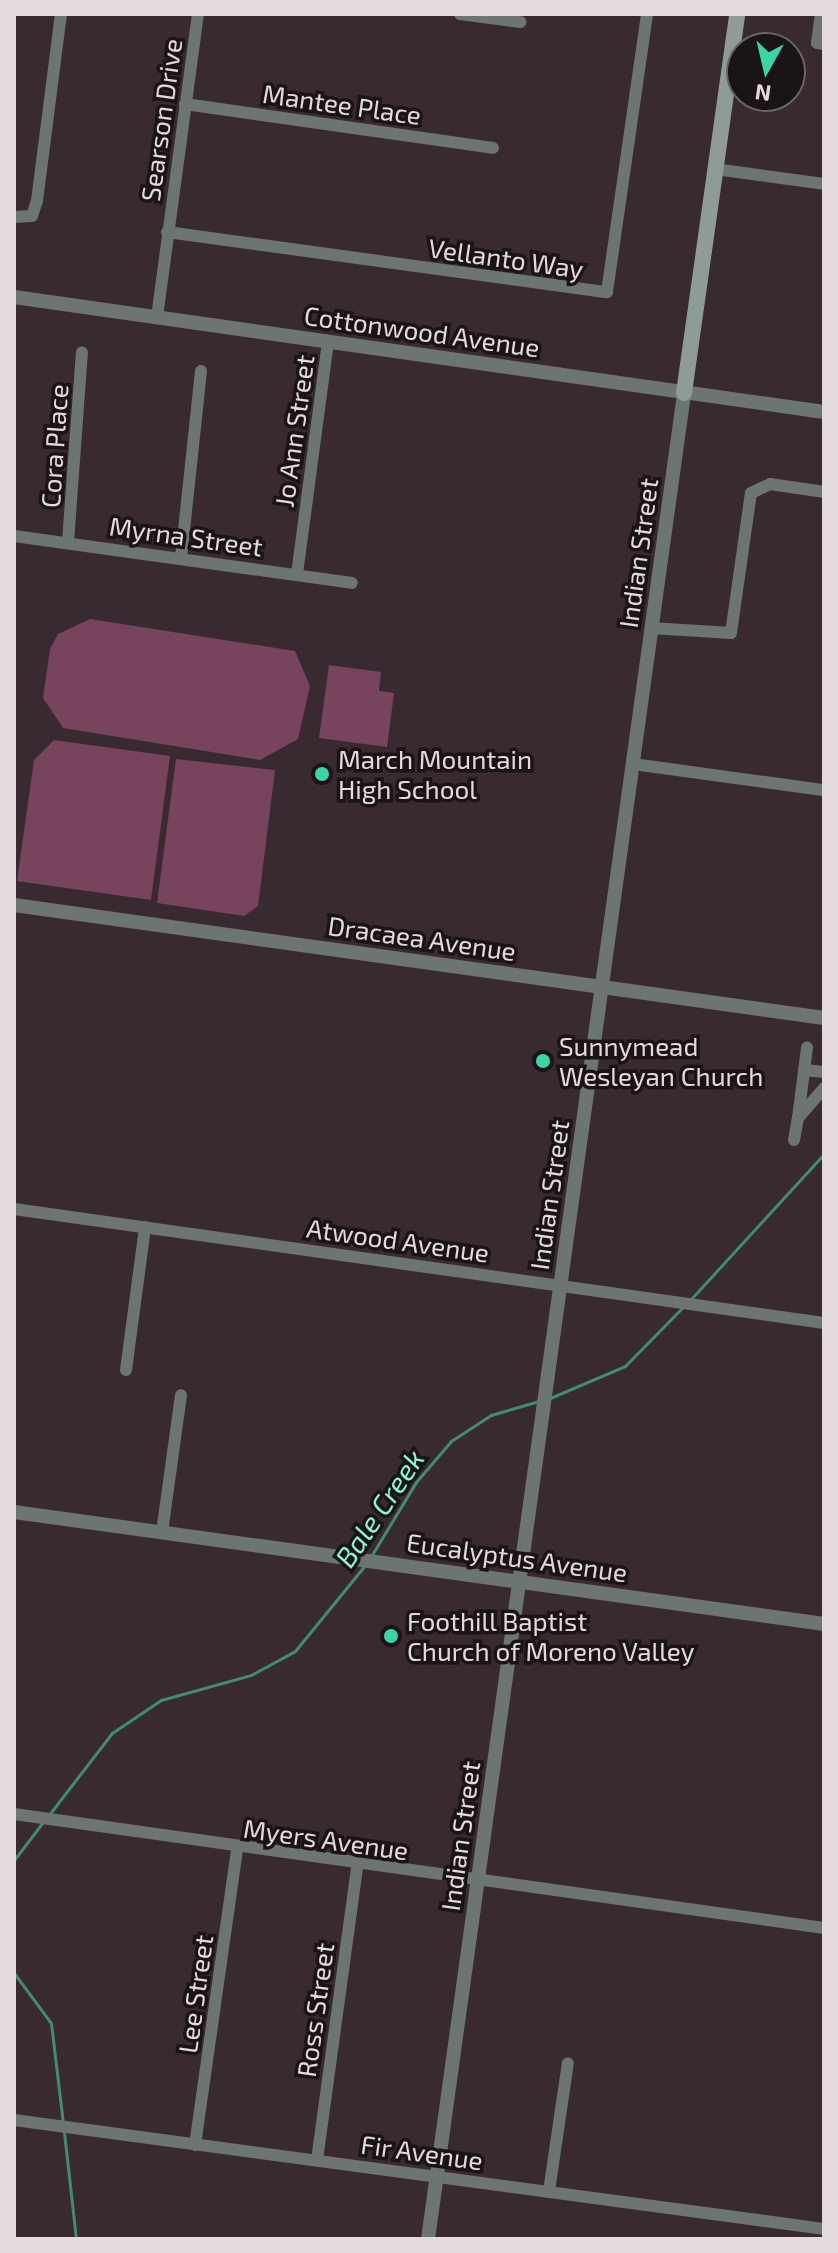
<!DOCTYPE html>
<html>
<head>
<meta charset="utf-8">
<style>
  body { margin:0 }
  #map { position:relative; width:838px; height:2253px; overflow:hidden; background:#392930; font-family:"Exo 2",sans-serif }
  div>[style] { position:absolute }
  .green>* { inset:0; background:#78435c }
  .stream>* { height:3px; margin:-1.5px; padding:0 1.5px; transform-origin:1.5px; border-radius:1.5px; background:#3f8c70 }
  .minor>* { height:12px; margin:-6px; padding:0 6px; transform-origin:6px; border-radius:6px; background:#6c7571 }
  .tertiary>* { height:14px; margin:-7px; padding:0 7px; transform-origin:7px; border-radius:7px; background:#6c7571 }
  .secondary>* { height:16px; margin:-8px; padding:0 8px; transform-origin:8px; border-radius:8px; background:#8f9c96 }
  .dots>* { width:22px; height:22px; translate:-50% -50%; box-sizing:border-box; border:4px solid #1b1417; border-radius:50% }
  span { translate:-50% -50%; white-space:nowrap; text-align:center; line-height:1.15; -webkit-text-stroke:7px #1b1417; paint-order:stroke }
  .street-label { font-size:26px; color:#e4d9dd }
  .poi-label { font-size:26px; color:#e4d9dd }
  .left { translate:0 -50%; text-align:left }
  .water-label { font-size:28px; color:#8af8cf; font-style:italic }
  .frame { position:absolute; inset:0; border:16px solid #e4d9dd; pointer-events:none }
  .north { position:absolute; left:726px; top:32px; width:80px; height:80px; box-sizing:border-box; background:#1b1417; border:2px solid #6b6366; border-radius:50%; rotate:188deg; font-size:22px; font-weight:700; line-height:32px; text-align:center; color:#e4d9dd }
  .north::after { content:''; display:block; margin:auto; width:28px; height:36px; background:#3bd4a4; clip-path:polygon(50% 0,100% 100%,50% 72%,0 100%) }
</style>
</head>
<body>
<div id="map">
  <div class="green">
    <i style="clip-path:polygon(90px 619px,295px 651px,310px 686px,298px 739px,260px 760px,63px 728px,43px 698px,50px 649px,58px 634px)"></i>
    <i style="clip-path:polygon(329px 665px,381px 672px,379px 691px,394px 693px,387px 747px,319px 738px)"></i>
    <i style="clip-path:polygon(54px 740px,170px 756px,151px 900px,17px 881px,34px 760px)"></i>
    <i style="clip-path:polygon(176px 759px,275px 770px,258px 906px,244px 916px,157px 903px)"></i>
  </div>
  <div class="stream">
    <i style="left:691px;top:1299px;width:197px;rotate:-47.5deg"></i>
    <i style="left:550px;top:1398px;width:82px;rotate:-23.1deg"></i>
    <i style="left:625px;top:1366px;width:83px;rotate:-45.5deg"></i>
    <i style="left:370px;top:1558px;width:89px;rotate:-58.8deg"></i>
    <i style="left:416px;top:1482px;width:54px;rotate:-49.5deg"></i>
    <i style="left:451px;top:1441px;width:48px;rotate:-33deg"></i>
    <i style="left:491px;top:1415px;width:50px;rotate:-16.3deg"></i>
    <i style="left:48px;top:1816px;width:105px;rotate:-52.4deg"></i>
    <i style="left:112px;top:1733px;width:59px;rotate:-34deg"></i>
    <i style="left:161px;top:1700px;width:93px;rotate:-15.5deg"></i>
    <i style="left:251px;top:1675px;width:50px;rotate:-28.6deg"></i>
    <i style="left:295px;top:1651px;width:112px;rotate:-50.8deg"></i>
    <i style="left:14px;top:1860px;width:48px;rotate:-52.7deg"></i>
    <i style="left:14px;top:1973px;width:62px;rotate:53.5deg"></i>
    <i style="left:51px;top:2023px;width:102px;rotate:83.2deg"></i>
    <i style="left:64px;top:2132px;width:108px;rotate:83.6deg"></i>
  </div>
  <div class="minor">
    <i style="left:460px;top:14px;width:61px;rotate:7.6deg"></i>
    <i style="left:821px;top:14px;width:29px;rotate:98deg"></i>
    <i style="left:817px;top:43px;width:7px;rotate:8deg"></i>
    <i style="left:185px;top:104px;width:311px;rotate:8.1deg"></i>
    <i style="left:715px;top:169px;width:110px;rotate:7.8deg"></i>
    <i style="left:14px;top:217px;width:18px;rotate:-3deg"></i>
    <i style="left:32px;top:216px;width:16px;rotate:-72deg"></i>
    <i style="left:37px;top:201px;width:189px;rotate:-82.7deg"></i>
    <i style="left:167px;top:232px;width:444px;rotate:7.8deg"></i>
    <i style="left:607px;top:292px;width:281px;rotate:-81.8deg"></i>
    <i style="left:157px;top:317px;width:306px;rotate:-82.3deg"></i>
    <i style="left:14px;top:536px;width:341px;rotate:7.9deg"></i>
    <i style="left:68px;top:542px;width:190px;rotate:-85.8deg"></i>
    <i style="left:181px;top:558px;width:188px;rotate:-83.9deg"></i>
    <i style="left:297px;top:574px;width:235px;rotate:-82.4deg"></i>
    <i style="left:651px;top:628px;width:80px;rotate:3.6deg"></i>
    <i style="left:731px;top:633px;width:141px;rotate:-81.9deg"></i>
    <i style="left:751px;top:493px;width:21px;rotate:-25deg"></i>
    <i style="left:770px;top:484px;width:55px;rotate:8.4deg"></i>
    <i style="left:633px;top:764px;width:193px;rotate:7.8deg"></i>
    <i style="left:804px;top:1070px;width:20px;rotate:6deg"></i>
    <i style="left:798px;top:1118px;width:71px;rotate:-82.7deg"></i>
    <i style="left:794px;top:1140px;width:22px;rotate:-80deg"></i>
    <i style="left:798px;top:1118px;width:40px;rotate:-49deg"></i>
    <i style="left:14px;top:1209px;width:818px;rotate:8.01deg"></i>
    <i style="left:126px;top:1370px;width:144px;rotate:-82.4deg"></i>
    <i style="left:162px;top:1532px;width:138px;rotate:-82.1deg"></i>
    <i style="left:14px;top:1814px;width:818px;rotate:8.01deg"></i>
    <i style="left:14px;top:2120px;width:817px;rotate:7.66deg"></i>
    <i style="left:195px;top:2145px;width:299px;rotate:-81.9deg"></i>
    <i style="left:317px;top:2160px;width:296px;rotate:-82.2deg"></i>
    <i style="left:549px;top:2191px;width:129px;rotate:-81.6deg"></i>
  </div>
  <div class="tertiary">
    <i style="left:14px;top:297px;width:818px;rotate:8.08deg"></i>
    <i style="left:14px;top:905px;width:818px;rotate:7.94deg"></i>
    <i style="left:14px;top:1512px;width:818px;rotate:7.87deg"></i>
    <i style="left:428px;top:2239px;width:1864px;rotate:-82.1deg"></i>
  </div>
  <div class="secondary">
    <i style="left:684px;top:393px;width:383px;rotate:-82deg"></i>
  </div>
  <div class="dots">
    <i style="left:322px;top:774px;background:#3bd4a4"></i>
    <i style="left:543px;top:1061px;background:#3bd4a4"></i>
    <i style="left:391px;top:1636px;background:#3bd4a4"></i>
  </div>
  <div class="street-label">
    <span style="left:342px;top:104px;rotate:8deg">Mantee Place</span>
    <span style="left:161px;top:120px;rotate:-82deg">Searson Drive</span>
    <span style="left:506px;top:258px;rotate:8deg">Vellanto Way</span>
    <span style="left:422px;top:331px;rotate:8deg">Cottonwood Avenue</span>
    <span style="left:294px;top:431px;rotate:-82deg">Jo Ann Street</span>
    <span style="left:54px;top:446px;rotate:-86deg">Cora Place</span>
    <span style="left:186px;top:536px;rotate:8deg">Myrna Street</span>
    <span style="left:638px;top:553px;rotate:-82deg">Indian Street</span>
    <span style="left:422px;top:938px;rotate:8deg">Dracaea Avenue</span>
    <span style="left:549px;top:1195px;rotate:-82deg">Indian Street</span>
    <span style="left:398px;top:1240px;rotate:8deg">Atwood Avenue</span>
    <span style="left:517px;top:1557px;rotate:8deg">Eucalyptus Avenue</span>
    <span style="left:460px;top:1836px;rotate:-82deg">Indian Street</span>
    <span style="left:326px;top:1839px;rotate:8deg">Myers Avenue</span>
    <span style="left:195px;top:1994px;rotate:-82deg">Lee Street</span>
    <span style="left:315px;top:2010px;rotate:-82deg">Ross Street</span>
    <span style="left:422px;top:2152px;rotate:8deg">Fir Avenue</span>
  </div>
  <div class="poi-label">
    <span class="left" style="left:338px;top:774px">March Mountain<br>High School</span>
    <span class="left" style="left:559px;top:1061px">Sunnymead<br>Wesleyan Church</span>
    <span class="left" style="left:407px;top:1636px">Foothill Baptist<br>Church of Moreno Valley</span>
  </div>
  <div class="water-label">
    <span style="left:379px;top:1508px;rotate:-56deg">Bale Creek</span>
  </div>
  <div class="frame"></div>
  <div class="north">N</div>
</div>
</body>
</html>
